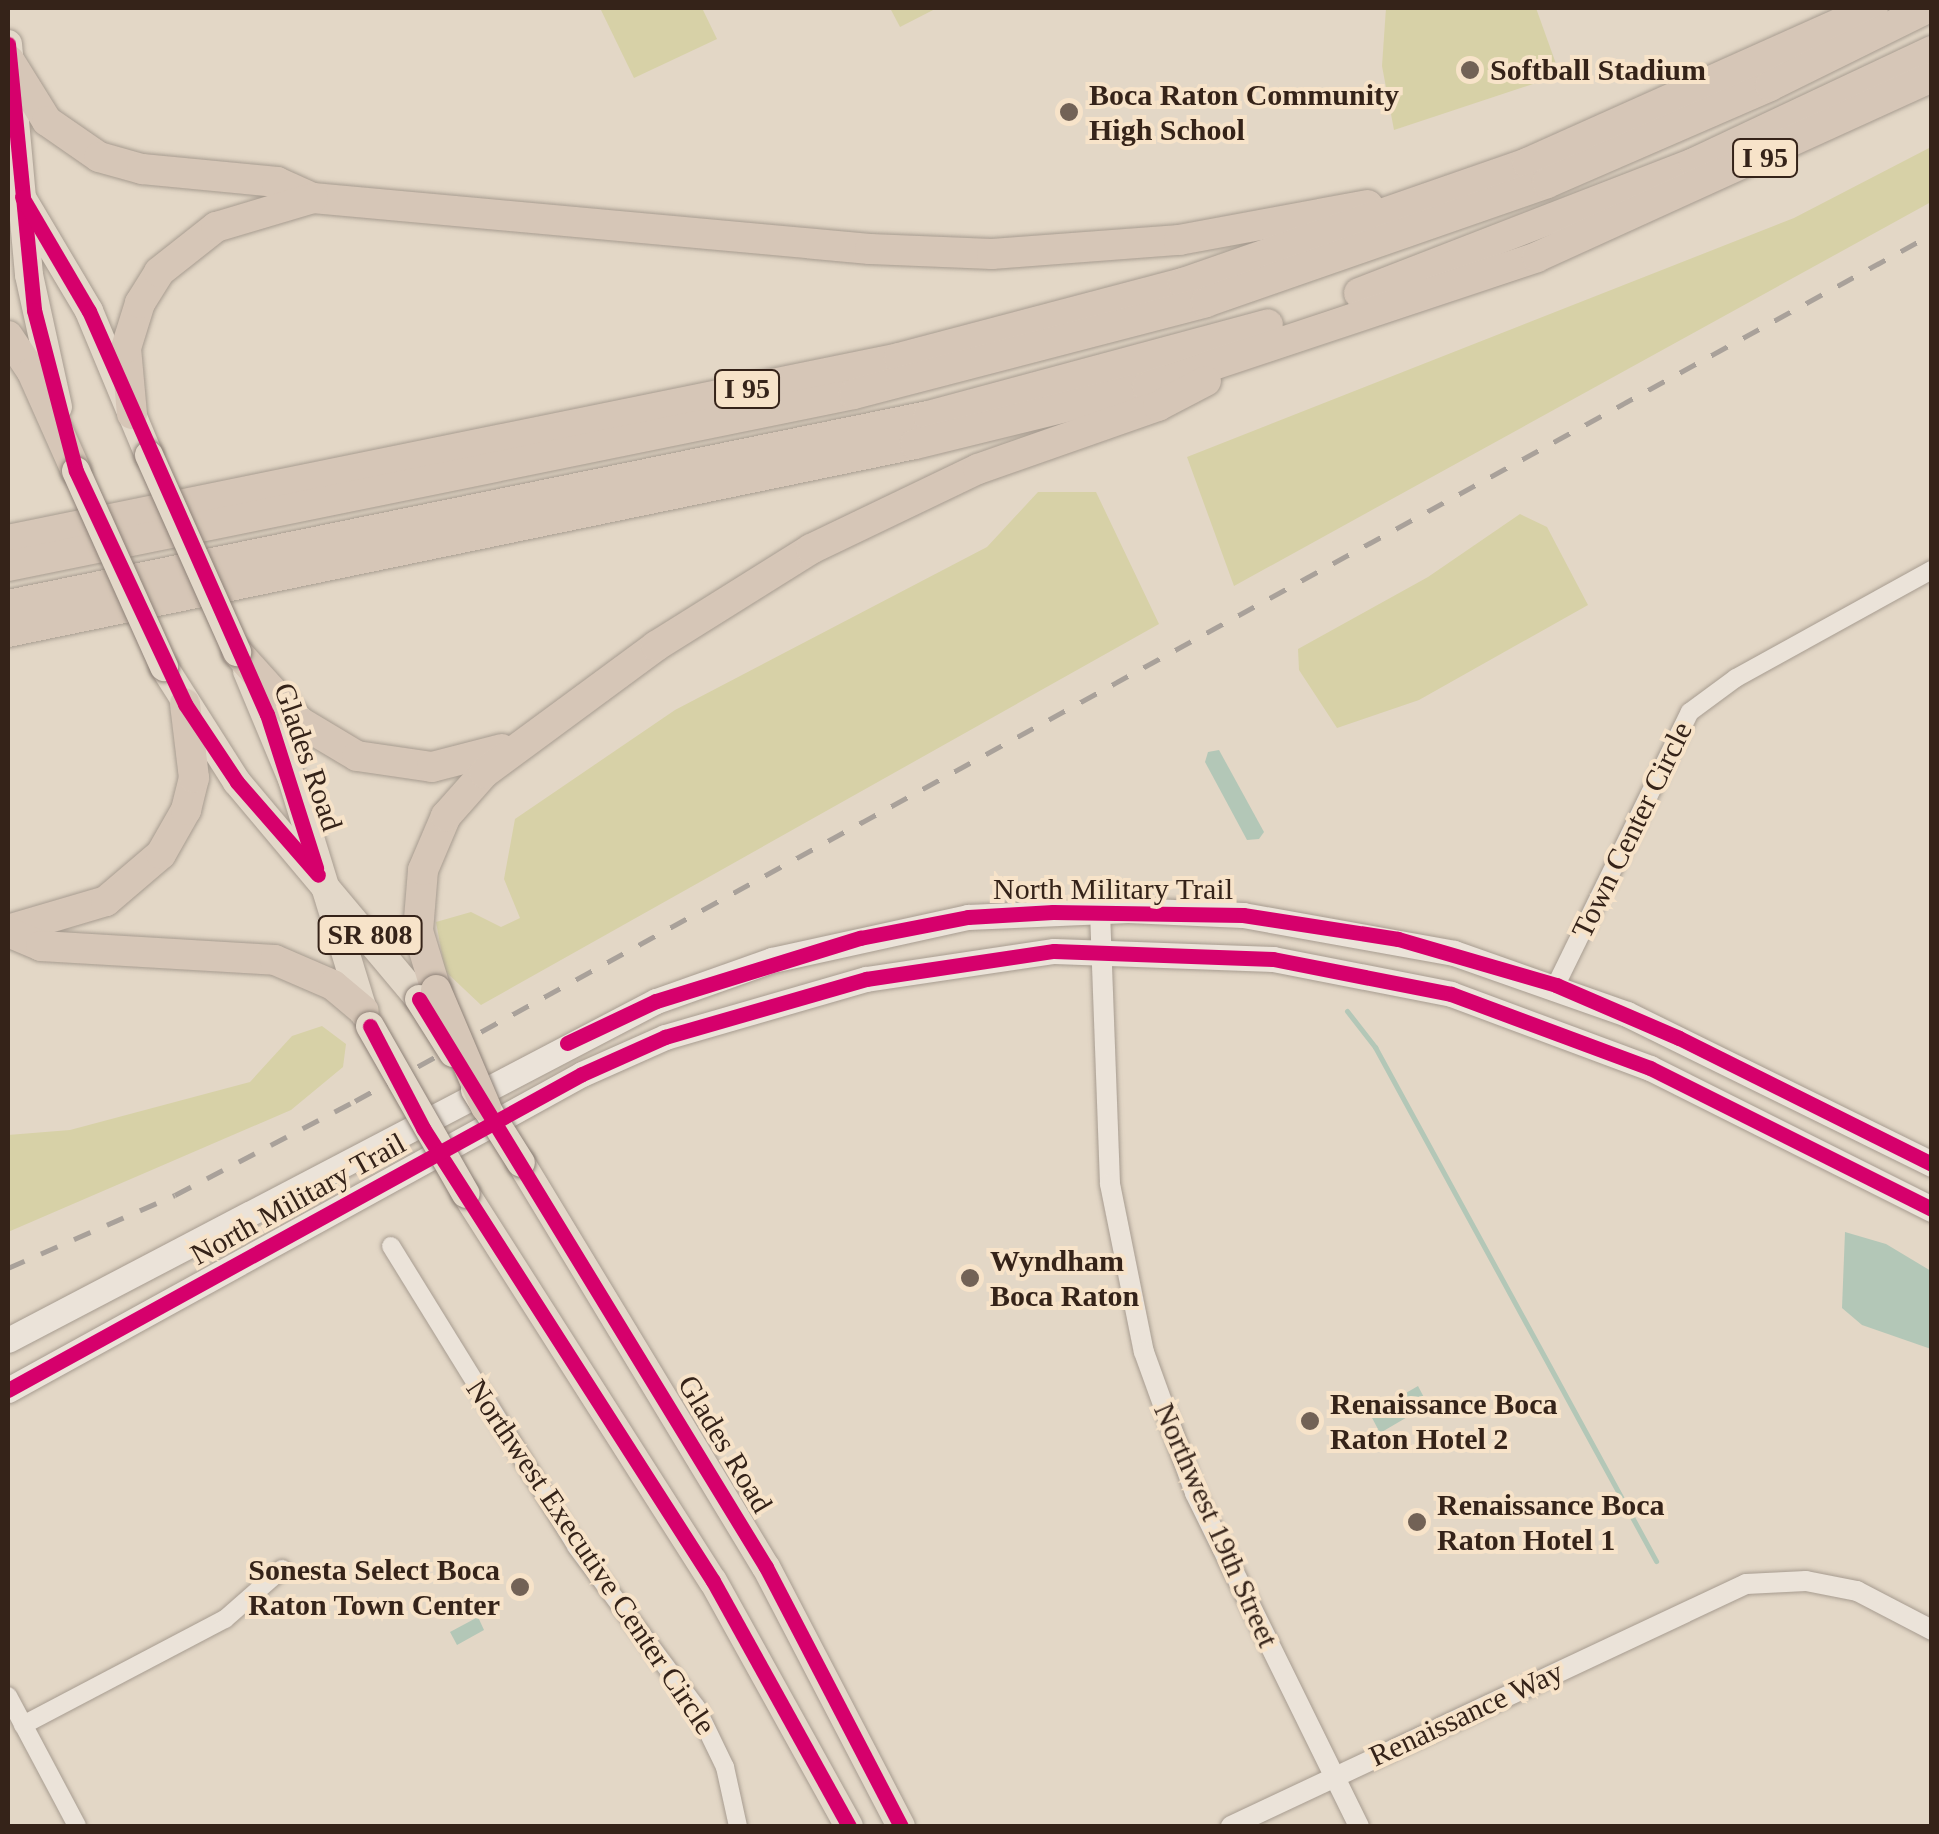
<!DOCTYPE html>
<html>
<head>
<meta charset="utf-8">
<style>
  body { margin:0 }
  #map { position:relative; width:1939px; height:1834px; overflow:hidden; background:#e3d7c6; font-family:"Times New Roman",serif }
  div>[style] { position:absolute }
  .green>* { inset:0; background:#d7d1a7 }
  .water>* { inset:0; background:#b3c7b7 }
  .stream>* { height:5px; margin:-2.5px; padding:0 2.5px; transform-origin:2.5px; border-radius:2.5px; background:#b3c7b7 }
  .roads { filter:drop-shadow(0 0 2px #a79c90) drop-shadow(0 0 2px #a79c90) }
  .minor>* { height:18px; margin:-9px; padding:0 9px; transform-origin:9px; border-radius:9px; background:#ebe3d9 }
  .tertiary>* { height:20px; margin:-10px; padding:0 10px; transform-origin:10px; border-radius:10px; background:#ebe3d9 }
  .secondary>* { height:25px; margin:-12.5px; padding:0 12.5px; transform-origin:12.5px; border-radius:12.5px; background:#ebe3d9 }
  .primary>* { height:28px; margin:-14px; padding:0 14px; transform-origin:14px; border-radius:14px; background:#e3d8c9 }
  .motorway>* { height:30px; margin:-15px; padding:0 15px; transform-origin:15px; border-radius:15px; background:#d6c6b7 }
  .rail>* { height:5px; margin-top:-2.5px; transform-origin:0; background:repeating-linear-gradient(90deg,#a9a19a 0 18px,transparent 0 36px) }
  .bridges { filter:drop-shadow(0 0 2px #8d8177) drop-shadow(0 0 2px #8d8177) }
  .primary-bridge>* { height:28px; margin:-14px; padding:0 14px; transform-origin:14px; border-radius:14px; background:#e3d8c9 }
  .motorway-bridge>* { height:30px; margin:-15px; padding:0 15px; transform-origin:15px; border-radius:15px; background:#d6c6b7 }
  .cycleway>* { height:15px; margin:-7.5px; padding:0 7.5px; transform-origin:7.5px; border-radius:7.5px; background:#d6006c }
  .dots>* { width:28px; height:28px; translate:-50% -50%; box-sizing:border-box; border:5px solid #f7e3c9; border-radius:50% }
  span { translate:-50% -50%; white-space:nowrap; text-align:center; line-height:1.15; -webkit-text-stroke:8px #f7e3c9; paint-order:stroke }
  .shield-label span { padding:2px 8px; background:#f7e3c9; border:2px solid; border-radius:8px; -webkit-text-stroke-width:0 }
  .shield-label { font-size:28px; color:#352319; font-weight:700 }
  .poi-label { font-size:30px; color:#352319; font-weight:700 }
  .left { translate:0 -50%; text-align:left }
  .right { translate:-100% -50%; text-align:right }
  .street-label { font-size:30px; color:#352319 }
  .frame { position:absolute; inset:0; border:10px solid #352319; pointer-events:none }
</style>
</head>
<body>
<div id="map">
  <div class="green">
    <i style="clip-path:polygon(600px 8px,702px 8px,717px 39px,634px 78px)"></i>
    <i style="clip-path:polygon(890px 8px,937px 8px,900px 27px)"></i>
    <i style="clip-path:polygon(1386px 8px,1536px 8px,1560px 75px,1394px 130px,1382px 66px)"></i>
    <i style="clip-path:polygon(1931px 147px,1931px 202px,1234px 586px,1187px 457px,1794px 218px)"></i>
    <i style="clip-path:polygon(1038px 492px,1096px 492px,1159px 624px,481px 1005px,445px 971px,436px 922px,471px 912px,501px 927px,520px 918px,504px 879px,515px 819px,675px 710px,987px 547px)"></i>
    <i style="clip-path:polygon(1520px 514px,1547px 527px,1588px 605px,1419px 700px,1337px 728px,1299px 670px,1298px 649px,1428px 577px)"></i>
    <i style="clip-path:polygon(322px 1026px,346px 1044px,343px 1067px,291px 1110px,8px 1232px,8px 1135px,70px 1130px,250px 1082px,292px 1036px)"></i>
  </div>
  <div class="water">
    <i style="clip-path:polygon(1219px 750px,1264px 832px,1259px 839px,1247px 840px,1205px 762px,1208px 752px)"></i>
    <i style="clip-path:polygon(1845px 1232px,1886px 1244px,1931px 1271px,1931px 1349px,1862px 1325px,1842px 1308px)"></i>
    <i style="clip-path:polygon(1418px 1386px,1428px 1405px,1380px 1433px,1370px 1414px,1401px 1403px,1399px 1397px)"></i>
    <i style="clip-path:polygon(478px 1617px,484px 1630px,457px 1645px,450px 1632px)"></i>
  </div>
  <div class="stream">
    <i style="left:1347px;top:1011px;width:46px;rotate:52.1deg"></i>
    <i style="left:1375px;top:1047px;width:586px;rotate:61.33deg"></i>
  </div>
  <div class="roads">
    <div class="minor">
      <i style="left:1556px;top:985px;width:304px;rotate:-63.9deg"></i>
      <i style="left:1690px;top:712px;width:57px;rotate:-36.5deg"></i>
      <i style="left:1736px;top:678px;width:224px;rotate:-28.9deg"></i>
      <i style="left:391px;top:1246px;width:352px;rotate:58.3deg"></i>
      <i style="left:576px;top:1546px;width:201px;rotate:53.3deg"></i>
      <i style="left:696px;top:1707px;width:67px;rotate:64.2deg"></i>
      <i style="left:725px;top:1767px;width:60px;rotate:77.6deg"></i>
      <i style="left:8px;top:1696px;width:147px;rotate:62deg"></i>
      <i style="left:23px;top:1725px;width:228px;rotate:-27.7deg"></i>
      <i style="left:225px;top:1619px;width:76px;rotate:-41.3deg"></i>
    </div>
    <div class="tertiary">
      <i style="left:1100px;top:911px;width:273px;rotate:87.9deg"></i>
      <i style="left:1110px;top:1184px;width:171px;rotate:78.6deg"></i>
      <i style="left:1144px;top:1352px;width:150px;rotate:70.1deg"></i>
      <i style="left:1195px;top:1493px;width:371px;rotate:63.8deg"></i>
      <i style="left:1231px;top:1826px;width:569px;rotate:-25.17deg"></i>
      <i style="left:1746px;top:1584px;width:60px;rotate:-2.9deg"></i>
      <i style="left:1806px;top:1581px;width:52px;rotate:11.1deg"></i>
      <i style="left:1857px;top:1591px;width:85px;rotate:27.5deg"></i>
    </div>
    <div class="secondary">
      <i style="left:8px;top:1340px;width:731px;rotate:-27.62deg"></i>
      <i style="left:656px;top:1001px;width:123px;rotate:-19.5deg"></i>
      <i style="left:772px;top:960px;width:201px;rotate:-12.4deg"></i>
      <i style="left:968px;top:917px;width:160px;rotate:-2.5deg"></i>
      <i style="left:1128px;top:910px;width:115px;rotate:2.5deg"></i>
      <i style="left:1243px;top:915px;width:214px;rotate:10.2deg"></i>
      <i style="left:1454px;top:953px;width:183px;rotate:19.4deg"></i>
      <i style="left:1627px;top:1014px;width:340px;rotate:26.2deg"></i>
      <i style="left:8px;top:1390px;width:655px;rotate:-28.83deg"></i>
      <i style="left:582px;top:1074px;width:91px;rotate:-24deg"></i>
      <i style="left:665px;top:1037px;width:209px;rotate:-16.1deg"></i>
      <i style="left:866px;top:979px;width:190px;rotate:-8.5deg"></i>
      <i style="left:1054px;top:951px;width:219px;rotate:2.1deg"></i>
      <i style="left:1273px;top:959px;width:181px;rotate:11.1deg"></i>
      <i style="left:1451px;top:994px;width:212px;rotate:20.4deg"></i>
      <i style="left:1650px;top:1068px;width:315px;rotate:26.6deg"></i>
    </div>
    <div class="primary">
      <i style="left:8px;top:44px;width:232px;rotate:84.8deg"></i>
      <i style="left:29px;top:275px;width:135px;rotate:77.6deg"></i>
      <i style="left:22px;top:198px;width:131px;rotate:59.3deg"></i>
      <i style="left:89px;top:311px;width:156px;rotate:67.4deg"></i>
      <i style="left:164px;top:667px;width:136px;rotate:57.6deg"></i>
      <i style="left:237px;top:782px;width:283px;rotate:50deg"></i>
      <i style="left:247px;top:671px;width:117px;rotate:67.4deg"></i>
      <i style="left:292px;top:779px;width:245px;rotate:72.9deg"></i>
      <i style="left:521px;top:1163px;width:472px;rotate:58.8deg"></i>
      <i style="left:766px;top:1567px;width:292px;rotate:62.5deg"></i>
      <i style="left:466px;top:1194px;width:459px;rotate:57.5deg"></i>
      <i style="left:713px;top:1581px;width:280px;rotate:61deg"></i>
    </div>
    <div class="motorway">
      <i style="left:9px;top:60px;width:72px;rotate:58.1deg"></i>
      <i style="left:47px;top:121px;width:63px;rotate:34.7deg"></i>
      <i style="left:99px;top:157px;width:45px;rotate:15.6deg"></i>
      <i style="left:142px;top:169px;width:136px;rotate:5.5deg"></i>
      <i style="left:277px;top:182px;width:39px;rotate:24deg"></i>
      <i style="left:313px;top:198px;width:559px;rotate:5.23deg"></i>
      <i style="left:870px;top:249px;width:122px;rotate:2.3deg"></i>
      <i style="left:992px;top:254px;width:188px;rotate:-4.3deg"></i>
      <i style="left:1179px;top:240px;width:192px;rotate:-10.5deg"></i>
      <i style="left:1359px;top:293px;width:359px;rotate:-21.2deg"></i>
      <i style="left:1694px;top:163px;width:263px;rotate:-25.2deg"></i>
      <i style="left:8px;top:336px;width:43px;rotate:56.3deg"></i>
      <i style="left:32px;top:372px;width:108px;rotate:66deg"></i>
      <i style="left:132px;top:414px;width:66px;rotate:-95.2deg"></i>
      <i style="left:126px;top:348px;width:47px;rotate:-72.7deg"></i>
      <i style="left:140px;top:303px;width:36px;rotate:-58deg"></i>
      <i style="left:159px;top:272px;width:73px;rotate:-38.3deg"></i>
      <i style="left:216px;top:227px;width:101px;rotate:-16.6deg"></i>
      <i style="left:8px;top:540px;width:909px;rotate:-11.54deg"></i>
      <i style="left:899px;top:358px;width:294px;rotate:-14.8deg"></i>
      <i style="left:1183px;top:283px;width:364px;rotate:-19.2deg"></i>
      <i style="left:1527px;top:163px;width:379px;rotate:-24.1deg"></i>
      <i style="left:8px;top:566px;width:863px;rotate:-11.49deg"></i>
      <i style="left:854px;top:394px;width:364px;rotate:-14.6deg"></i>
      <i style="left:1206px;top:302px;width:361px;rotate:-19.2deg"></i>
      <i style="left:1547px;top:183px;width:243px;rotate:-23.5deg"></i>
      <i style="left:1770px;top:86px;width:176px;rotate:-26.3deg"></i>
      <i style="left:8px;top:605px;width:939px;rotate:-11.61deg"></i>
      <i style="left:928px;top:416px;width:352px;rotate:-15.1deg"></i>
      <i style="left:8px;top:632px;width:926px;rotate:-11.71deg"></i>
      <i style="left:915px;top:444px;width:239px;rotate:-13.8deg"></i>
      <i style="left:1147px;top:387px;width:411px;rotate:-18.4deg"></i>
      <i style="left:1537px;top:257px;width:434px;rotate:-24.5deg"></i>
      <i style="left:237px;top:652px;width:94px;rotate:48deg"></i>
      <i style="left:300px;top:722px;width:66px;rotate:30.8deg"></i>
      <i style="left:357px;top:756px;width:76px;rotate:8.3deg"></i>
      <i style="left:432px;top:767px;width:72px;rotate:-14.4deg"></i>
      <i style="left:8px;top:930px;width:102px;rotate:-16.5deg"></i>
      <i style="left:106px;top:901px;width:72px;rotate:-40.5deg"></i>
      <i style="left:161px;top:854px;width:51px;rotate:-60.4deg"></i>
      <i style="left:186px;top:810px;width:33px;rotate:-76deg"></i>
      <i style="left:194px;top:778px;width:75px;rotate:-96.9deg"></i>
      <i style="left:8px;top:932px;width:36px;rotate:23deg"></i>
      <i style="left:41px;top:946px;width:234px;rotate:3.4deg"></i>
      <i style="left:275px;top:960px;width:63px;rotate:23.3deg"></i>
      <i style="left:333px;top:985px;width:40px;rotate:40deg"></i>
      <i style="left:436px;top:990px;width:62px;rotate:-107deg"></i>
      <i style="left:418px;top:931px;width:61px;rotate:-85.3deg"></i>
      <i style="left:423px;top:870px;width:59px;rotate:-66.9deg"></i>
      <i style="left:446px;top:816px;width:57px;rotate:-48.5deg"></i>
      <i style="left:484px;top:773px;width:214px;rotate:-36.4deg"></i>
      <i style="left:656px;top:646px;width:183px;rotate:-32deg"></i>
      <i style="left:811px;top:549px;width:185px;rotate:-25.6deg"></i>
      <i style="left:978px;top:469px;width:191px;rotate:-19.3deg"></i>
      <i style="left:1158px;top:406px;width:54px;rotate:-27.5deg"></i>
    </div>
  </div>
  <div class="rail">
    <i style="left:8px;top:1268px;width:182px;rotate:-23.6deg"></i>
    <i style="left:175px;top:1195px;width:203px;rotate:-27.6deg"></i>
    <i style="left:355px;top:1101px;width:1800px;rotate:-28.8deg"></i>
  </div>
  <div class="bridges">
    <div class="primary-bridge">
      <i style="left:149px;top:455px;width:216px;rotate:65.9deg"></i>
      <i style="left:76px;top:471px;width:215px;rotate:65.8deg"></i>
      <i style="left:419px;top:999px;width:64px;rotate:57.8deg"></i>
      <i style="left:370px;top:1026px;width:193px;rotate:60.3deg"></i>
      <i style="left:475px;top:1090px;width:86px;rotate:57.8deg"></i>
    </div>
    <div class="motorway-bridge">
      <i style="left:436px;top:990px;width:127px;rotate:66.9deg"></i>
    </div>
  </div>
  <div class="cycleway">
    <i style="left:8px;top:44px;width:267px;rotate:84.4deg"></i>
    <i style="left:34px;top:310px;width:166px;rotate:75.4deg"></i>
    <i style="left:76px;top:471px;width:257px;rotate:64.9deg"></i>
    <i style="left:185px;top:704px;width:94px;rotate:56.3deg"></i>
    <i style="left:237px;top:782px;width:123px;rotate:48.9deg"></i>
    <i style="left:22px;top:197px;width:132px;rotate:59.6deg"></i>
    <i style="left:89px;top:311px;width:441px;rotate:66.2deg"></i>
    <i style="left:267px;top:714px;width:162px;rotate:72.3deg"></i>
    <i style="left:419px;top:999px;width:666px;rotate:58.58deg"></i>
    <i style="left:766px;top:1567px;width:292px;rotate:62.5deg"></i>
    <i style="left:370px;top:1026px;width:115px;rotate:62.5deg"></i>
    <i style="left:423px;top:1128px;width:538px;rotate:57.37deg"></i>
    <i style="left:713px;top:1581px;width:280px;rotate:61deg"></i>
    <i style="left:567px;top:1043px;width:98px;rotate:-25.3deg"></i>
    <i style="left:656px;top:1001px;width:214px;rotate:-17.2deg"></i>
    <i style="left:860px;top:938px;width:110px;rotate:-11deg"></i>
    <i style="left:968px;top:917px;width:85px;rotate:-3.4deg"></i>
    <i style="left:1053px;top:912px;width:190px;rotate:0.9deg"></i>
    <i style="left:1243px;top:915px;width:157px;rotate:8.8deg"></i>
    <i style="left:1398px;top:939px;width:165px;rotate:16.2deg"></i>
    <i style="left:1556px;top:985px;width:134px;rotate:23.3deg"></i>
    <i style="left:1679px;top:1038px;width:283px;rotate:26.5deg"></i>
    <i style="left:8px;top:1390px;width:655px;rotate:-28.83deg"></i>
    <i style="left:582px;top:1074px;width:91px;rotate:-24deg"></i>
    <i style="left:665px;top:1037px;width:209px;rotate:-16.1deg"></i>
    <i style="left:866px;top:979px;width:190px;rotate:-8.5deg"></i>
    <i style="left:1054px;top:951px;width:219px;rotate:2.1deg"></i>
    <i style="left:1273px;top:959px;width:181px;rotate:11.1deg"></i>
    <i style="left:1451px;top:994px;width:212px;rotate:20.4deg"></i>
    <i style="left:1650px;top:1068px;width:315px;rotate:26.6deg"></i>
  </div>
  <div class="dots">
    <i style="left:1470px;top:70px;background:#726256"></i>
    <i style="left:1069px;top:112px;background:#726256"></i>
    <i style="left:970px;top:1278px;background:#726256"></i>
    <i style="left:1310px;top:1421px;background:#726256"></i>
    <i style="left:1417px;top:1522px;background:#726256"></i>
    <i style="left:520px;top:1587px;background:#726256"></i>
  </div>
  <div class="shield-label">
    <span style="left:1765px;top:158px">I 95</span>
    <span style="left:747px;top:389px">I 95</span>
    <span style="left:370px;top:935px">SR 808</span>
  </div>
  <div class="poi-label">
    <span class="left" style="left:1490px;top:70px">Softball Stadium</span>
    <span class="left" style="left:1089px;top:112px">Boca Raton Community<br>High School</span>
    <span class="left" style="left:990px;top:1278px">Wyndham<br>Boca Raton</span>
    <span class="left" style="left:1330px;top:1421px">Renaissance Boca<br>Raton Hotel 2</span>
    <span class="left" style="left:1437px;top:1522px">Renaissance Boca<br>Raton Hotel 1</span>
    <span class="right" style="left:500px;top:1587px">Sonesta Select Boca<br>Raton Town Center</span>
  </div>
  <div class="street-label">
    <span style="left:308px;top:757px;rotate:71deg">Glades Road</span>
    <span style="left:1632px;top:830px;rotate:-64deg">Town Center Circle</span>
    <span style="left:1113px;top:889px">North Military Trail</span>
    <span style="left:298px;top:1199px;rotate:-29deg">North Military Trail</span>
    <span style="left:725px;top:1444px;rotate:59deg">Glades Road</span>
    <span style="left:1216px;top:1525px;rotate:66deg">Northwest 19th Street</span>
    <span style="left:591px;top:1557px;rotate:56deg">Northwest Executive Center Circle</span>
    <span style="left:1466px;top:1714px;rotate:-25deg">Renaissance Way</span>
  </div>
  <div class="frame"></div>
</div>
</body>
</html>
